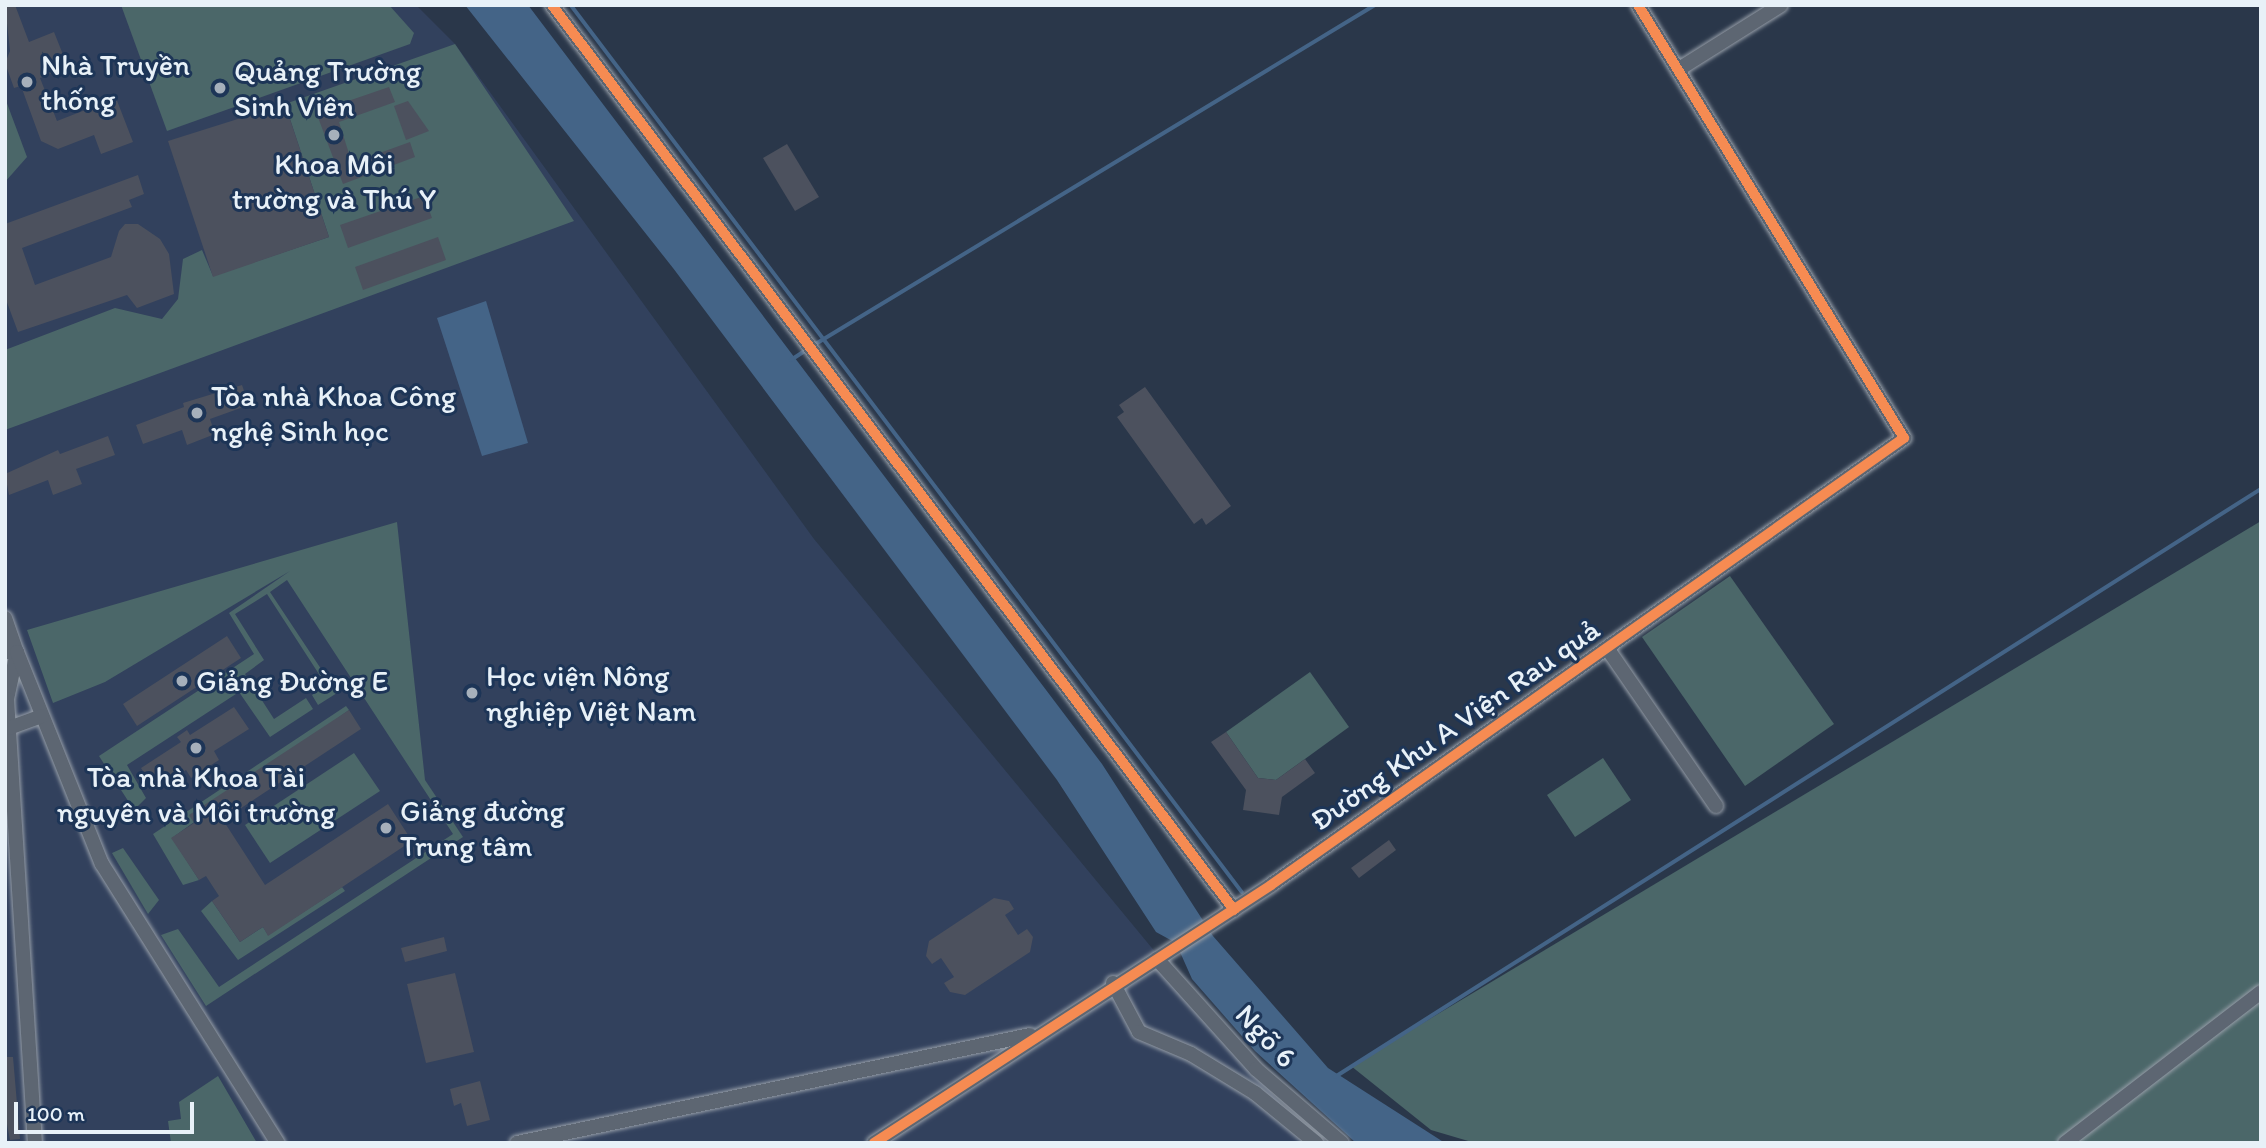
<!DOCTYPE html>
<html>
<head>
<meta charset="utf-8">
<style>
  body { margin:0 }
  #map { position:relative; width:2266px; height:1148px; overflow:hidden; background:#2a374a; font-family:Itim,sans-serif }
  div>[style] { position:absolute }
  .built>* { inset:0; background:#32415d }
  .green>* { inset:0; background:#4b6769 }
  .water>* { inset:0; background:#446487 }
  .stream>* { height:3.5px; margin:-1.75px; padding:0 1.75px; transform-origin:1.75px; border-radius:1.75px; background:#446487 }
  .building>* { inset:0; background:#4c515e }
  .roads { filter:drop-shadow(0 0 2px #959da7) drop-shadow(0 0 2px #959da7) }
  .minor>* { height:14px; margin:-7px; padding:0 7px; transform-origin:7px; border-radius:7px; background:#5d6672 }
  .cycleway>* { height:10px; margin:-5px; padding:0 5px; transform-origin:5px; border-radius:5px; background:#f68b52 }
  .dots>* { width:19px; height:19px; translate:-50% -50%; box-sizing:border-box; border:4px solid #1d3557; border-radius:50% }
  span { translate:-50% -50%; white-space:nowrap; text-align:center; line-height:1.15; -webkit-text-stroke:6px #1d3557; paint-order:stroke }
  .poi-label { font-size:30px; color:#e8f1f8 }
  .left { translate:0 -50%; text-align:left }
  .street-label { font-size:30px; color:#e8f1f8 }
  .frame { position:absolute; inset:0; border:7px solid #e8f1f8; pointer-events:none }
  .scale { position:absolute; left:14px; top:1102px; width:180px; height:32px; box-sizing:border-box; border:4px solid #e8f1f8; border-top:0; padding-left:9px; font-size:21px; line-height:24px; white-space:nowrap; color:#e8f1f8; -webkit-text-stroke:5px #1d3557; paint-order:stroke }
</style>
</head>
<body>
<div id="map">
  <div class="built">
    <i style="clip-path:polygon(5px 5px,416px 5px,455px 44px,814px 539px,1313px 1143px,7px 1143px)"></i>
  </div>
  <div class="green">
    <i style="clip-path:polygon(121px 5px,389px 5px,414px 33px,410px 44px,167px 131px)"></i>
    <i style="clip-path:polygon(455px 44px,574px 221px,5px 430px,5px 350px,115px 308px,162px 319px,178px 299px,183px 259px,202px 250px,213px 276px,329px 237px,285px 104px)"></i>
    <i style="clip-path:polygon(5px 98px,27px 157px,5px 182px)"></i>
    <i style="clip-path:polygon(2261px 521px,2261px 1143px,1475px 1143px,1431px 1130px,1351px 1066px)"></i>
    <i style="clip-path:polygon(397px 522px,425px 780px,463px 837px,206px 1006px,161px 935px,178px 929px,219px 987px,453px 834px,287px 580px,270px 592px,337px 693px,318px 705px,312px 695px,326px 685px,267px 594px,235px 614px,264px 660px,245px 674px,274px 719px,306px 698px,313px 709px,270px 737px,239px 692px,127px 765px,146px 798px,134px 810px,99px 756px,254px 654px,229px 613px,290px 571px,105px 682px,53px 703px,27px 630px)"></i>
    <i style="clip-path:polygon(1730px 576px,1834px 724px,1745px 786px,1642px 637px)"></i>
    <i style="clip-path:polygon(1310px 672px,1349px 727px,1276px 780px,1258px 778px,1226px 732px)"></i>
    <i style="clip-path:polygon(346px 706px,349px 710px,172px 838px,199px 880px,183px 885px,153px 834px)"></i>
    <i style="clip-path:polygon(354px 753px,380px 791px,270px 863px,245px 825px)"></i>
    <i style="clip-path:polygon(1603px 758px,1631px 800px,1575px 837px,1547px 795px)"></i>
    <i style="clip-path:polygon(123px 848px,159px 900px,148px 914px,112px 853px)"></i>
    <i style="clip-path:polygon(342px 887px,345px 891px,238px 960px,201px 911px,212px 901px,240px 942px,263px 927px,268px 935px)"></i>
    <i style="clip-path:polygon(218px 1076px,257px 1143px,171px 1143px,168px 1121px,181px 1119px,179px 1102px)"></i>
  </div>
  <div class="water">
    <i style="clip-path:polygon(465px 5px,528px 5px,1102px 764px,1213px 936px,1328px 1068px,1445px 1143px,1356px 1143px,1255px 1051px,1192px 979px,1176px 943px,1156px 932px,1057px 780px,673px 268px)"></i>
    <i style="clip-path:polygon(486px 301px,528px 443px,482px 456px,437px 318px)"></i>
  </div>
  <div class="stream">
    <i style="left:571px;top:5px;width:1112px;rotate:52.89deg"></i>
    <i style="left:814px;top:345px;width:656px;rotate:-31.22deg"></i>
    <i style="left:791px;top:360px;width:20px;rotate:-33deg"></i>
    <i style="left:1335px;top:1077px;width:1097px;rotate:-32.42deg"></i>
  </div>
  <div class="building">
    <i style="clip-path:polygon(5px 5px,15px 5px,29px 42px,54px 32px,68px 67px,40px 78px,57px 121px,116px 98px,133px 142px,101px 154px,94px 135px,58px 149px,41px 141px,21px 86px,14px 88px,5px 63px,10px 51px)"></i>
    <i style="clip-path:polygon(389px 87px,395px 102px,339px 122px,352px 163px,410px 142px,415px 157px,343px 184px,316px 112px)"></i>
    <i style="clip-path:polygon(408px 101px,429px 131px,406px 140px,394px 106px)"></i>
    <i style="clip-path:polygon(285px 104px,329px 237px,213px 277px,168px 141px)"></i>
    <i style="clip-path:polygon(787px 144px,819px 197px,795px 211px,763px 158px)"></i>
    <i style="clip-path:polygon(138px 175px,144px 194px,129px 200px,132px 207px,22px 248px,35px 285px,111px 257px,119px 231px,125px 224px,138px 224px,160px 239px,169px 254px,174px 294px,137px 308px,127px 295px,18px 332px,5px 297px,5px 224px)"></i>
    <i style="clip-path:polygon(424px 196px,432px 218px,348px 248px,340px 225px)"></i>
    <i style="clip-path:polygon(438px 237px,446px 260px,363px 290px,355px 267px)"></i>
    <i style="clip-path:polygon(242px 385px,249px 405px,210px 419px,215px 434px,187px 445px,182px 430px,143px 444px,136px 425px,184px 407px,183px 403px)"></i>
    <i style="clip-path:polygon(1145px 387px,1231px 506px,1206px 525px,1202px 518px,1194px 524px,1117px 417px,1124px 412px,1119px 405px)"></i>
    <i style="clip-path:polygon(108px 436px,115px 455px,76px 469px,82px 484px,53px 495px,48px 480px,9px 495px,5px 474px,58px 450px,60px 454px)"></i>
    <i style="clip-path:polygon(227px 636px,241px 658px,137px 726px,123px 704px)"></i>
    <i style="clip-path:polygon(234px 707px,249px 729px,214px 751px,219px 760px,191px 778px,186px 770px,155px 790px,141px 768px,181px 742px,177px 737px,187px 730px,190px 735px)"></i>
    <i style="clip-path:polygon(349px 710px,361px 729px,223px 820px,265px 885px,388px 804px,412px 841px,268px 936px,263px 927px,240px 942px,212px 901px,219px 896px,206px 876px,199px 880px,171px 838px,194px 823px,189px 815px)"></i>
    <i style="clip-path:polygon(1226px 732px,1258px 778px,1276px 780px,1305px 759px,1315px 773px,1282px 797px,1279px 815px,1243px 810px,1246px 790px,1211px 742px)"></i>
    <i style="clip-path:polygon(1389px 840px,1396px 850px,1359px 878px,1351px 868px)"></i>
    <i style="clip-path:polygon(994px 898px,1009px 901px,1014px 909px,1005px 915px,1018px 935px,1027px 929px,1033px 937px,1030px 952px,965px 995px,950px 992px,944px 983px,954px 977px,941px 958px,932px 964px,926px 956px,929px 941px)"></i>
    <i style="clip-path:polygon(444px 937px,447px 951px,405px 962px,401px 948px)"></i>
    <i style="clip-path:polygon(455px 973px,474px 1052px,426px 1063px,407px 984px)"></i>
    <i style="clip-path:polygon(5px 1057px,13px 1057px,20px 1139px,10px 1140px,5px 1114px)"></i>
    <i style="clip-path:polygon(480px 1081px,490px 1120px,467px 1126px,461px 1103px,454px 1106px,450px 1089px)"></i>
  </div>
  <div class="roads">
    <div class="minor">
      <i style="left:552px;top:5px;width:1133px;rotate:53deg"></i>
      <i style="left:1679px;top:69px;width:120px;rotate:-32.1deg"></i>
      <i style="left:5px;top:618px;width:36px;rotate:71deg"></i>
      <i style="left:17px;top:652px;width:48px;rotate:102deg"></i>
      <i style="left:7px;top:699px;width:445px;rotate:86.4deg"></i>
      <i style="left:1607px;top:648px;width:192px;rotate:55.4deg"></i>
      <i style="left:5px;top:652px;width:12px"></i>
      <i style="left:17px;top:652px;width:228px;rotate:68.2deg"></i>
      <i style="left:102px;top:864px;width:330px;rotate:57.8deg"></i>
      <i style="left:9px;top:728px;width:35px;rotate:-20deg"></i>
      <i style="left:1157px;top:959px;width:148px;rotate:48deg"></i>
      <i style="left:1256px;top:1069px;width:113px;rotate:40.7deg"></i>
      <i style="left:1113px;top:983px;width:55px;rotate:62deg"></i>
      <i style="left:1139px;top:1032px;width:56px;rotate:22.9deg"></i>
      <i style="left:1191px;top:1054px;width:75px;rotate:31.4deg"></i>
      <i style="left:1255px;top:1093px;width:79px;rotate:39.3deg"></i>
      <i style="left:517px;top:1143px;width:524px;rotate:-11.89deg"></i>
      <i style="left:874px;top:1143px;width:473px;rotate:-33deg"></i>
      <i style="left:1271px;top:885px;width:775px;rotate:-35.23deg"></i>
      <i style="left:1904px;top:438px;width:508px;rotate:-121.56deg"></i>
      <i style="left:2065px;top:1143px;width:247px;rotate:-37.6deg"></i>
    </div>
  </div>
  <div class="cycleway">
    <i style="left:552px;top:5px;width:1133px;rotate:53deg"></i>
    <i style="left:874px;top:1143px;width:473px;rotate:-33deg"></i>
    <i style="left:1271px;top:885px;width:775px;rotate:-35.23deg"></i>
    <i style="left:1904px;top:438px;width:508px;rotate:-121.56deg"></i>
  </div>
  <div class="dots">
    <i style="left:27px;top:82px;background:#a6b0bb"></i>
    <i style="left:220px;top:88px;background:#a6b0bb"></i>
    <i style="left:334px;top:135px;background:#a6b0bb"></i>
    <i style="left:197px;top:413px;background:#a6b0bb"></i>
    <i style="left:182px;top:681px;background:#a6b0bb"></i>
    <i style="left:472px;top:693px;background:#a6b0bb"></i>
    <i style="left:196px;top:748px;background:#a6b0bb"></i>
    <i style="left:386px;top:828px;background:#a6b0bb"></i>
  </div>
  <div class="poi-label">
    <span class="left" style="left:41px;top:82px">Nhà Truyền<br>thống</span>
    <span class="left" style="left:234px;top:88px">Quảng Trường<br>Sinh Viên</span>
    <span style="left:334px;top:181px">Khoa Môi<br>trường và Thú Y</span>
    <span class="left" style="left:211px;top:413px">Tòa nhà Khoa Công<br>nghệ Sinh học</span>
    <span class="left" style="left:486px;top:693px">Học viện Nông<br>nghiệp Việt Nam</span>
    <span class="left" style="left:196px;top:681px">Giảng Đường E</span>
    <span style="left:196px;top:794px">Tòa nhà Khoa Tài<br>nguyên và Môi trường</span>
    <span class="left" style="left:400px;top:828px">Giảng đường<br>Trung tâm</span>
  </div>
  <div class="street-label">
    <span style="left:1455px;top:725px;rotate:-35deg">Đường Khu A Viện Rau quả</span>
    <span style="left:1266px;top:1036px;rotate:47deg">Ngõ 6</span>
  </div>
  <div class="frame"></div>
  <div class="scale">100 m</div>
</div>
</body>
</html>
